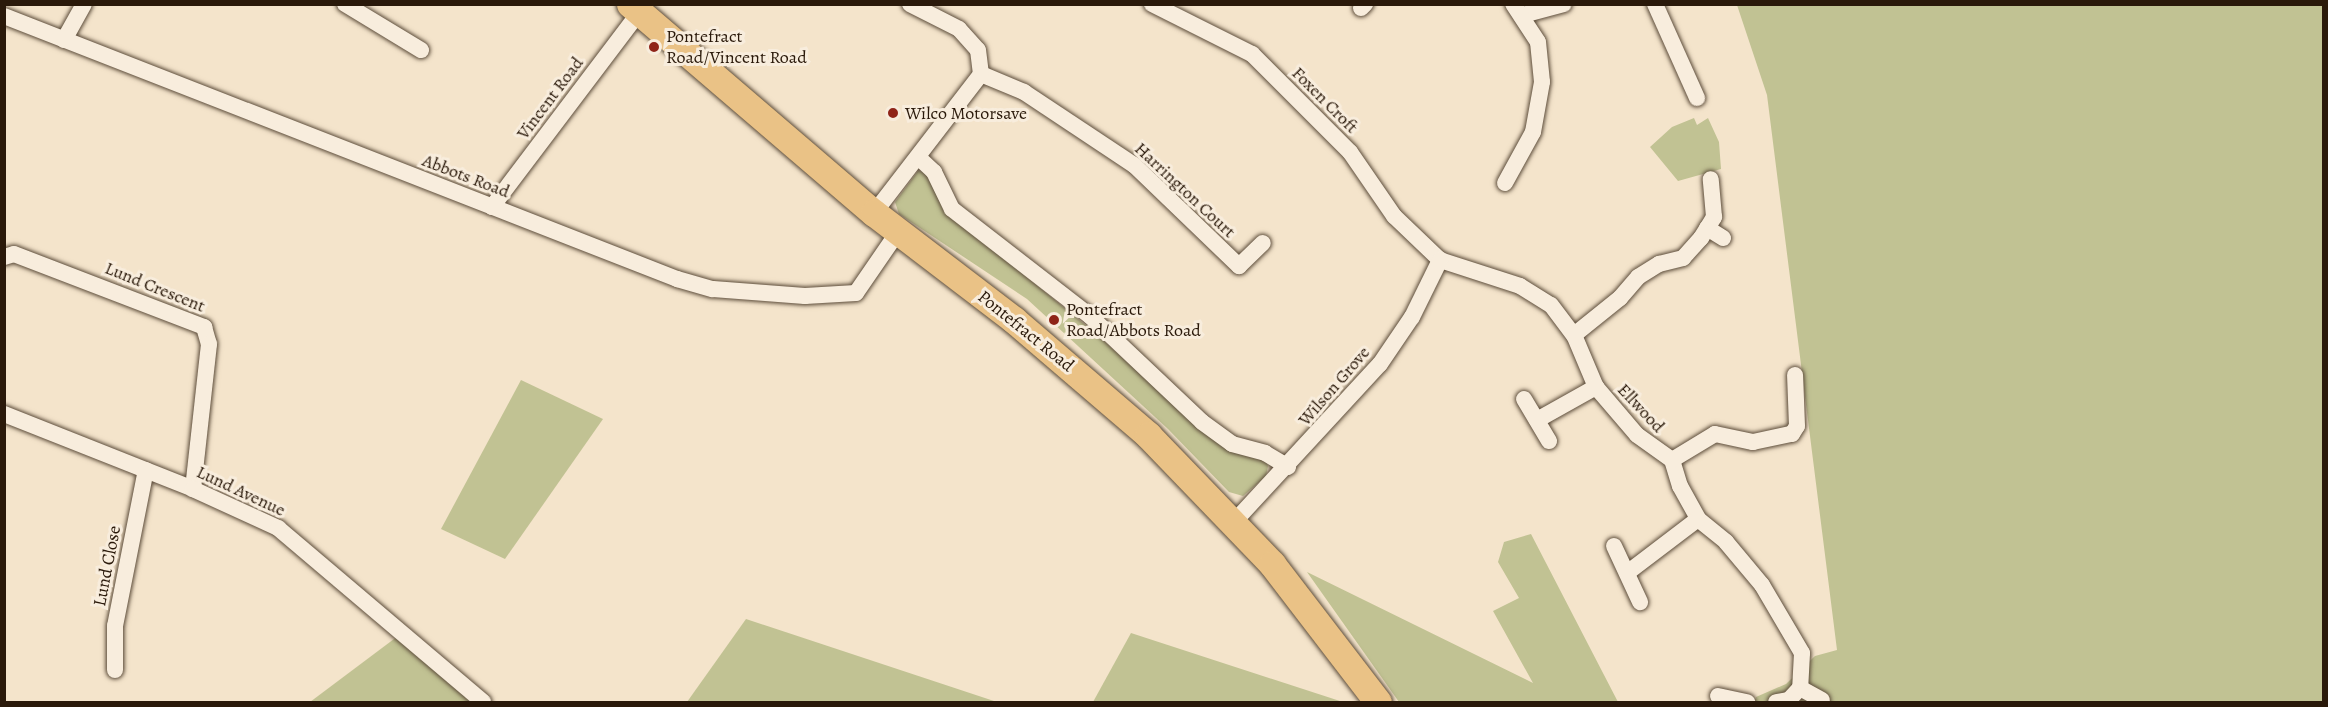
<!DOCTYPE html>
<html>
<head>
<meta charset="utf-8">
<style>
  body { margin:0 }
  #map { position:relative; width:2328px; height:707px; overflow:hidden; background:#f4e4cb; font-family:Alegreya,serif }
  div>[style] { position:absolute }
  .green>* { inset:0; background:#c1c293 }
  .roads { filter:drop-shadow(0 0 2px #5c4c3a) drop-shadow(0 0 2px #5c4c3a) }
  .minor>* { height:16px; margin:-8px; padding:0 8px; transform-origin:8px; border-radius:8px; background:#f8eddd }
  .trunk>* { height:27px; margin:-13.5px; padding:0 13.5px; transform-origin:13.5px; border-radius:13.5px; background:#eac286 }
  .dots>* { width:16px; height:16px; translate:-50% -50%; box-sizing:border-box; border:3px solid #f8eddd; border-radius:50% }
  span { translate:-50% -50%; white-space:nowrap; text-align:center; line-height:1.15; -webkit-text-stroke:6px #f8eddd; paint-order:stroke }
  .poi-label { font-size:18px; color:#2a190a }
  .left { translate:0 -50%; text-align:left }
  .street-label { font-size:18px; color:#2a190a }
  .frame { position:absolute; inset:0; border:6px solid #2a190a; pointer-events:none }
</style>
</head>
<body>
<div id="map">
  <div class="green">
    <i style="clip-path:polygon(1737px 5px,2323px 5px,2323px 702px,1754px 702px,1756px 697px,1786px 684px,1815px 656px,1837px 650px,1767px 95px)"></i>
    <i style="clip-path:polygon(1694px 118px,1697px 125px,1708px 118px,1719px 142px,1721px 169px,1678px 181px,1650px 147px,1672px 127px)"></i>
    <i style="clip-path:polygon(918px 171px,926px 172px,954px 218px,1094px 332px,1193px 422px,1265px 460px,1268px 466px,1266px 476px,1243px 496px,1229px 492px,1168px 429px,1027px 299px,899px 214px,895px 202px)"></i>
    <i style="clip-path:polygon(521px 380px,603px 419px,505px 559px,441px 529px)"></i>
    <i style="clip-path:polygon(1531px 534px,1618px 702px,1399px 702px,1307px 572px,1533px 683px,1493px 611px,1519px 598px,1498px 562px,1504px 542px)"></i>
    <i style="clip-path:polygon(746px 619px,997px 702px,687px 702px)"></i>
    <i style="clip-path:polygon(406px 630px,486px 702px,310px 702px)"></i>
    <i style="clip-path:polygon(1131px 633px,1343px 702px,1093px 702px)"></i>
  </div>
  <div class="roads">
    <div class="minor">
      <i style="left:345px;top:4px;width:89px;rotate:31.2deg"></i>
      <i style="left:910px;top:4px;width:55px;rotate:27deg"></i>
      <i style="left:959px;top:29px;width:28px;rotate:48deg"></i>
      <i style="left:978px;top:50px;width:24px;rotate:83deg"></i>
      <i style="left:1152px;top:4px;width:112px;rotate:26.6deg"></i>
      <i style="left:1252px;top:54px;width:139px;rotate:45deg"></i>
      <i style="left:1350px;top:152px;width:78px;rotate:55.5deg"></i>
      <i style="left:1394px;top:216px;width:64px;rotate:43.7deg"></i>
      <i style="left:1440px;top:260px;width:84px;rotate:18deg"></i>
      <i style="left:1520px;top:286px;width:36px;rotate:32deg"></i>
      <i style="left:1551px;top:305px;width:38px;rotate:53deg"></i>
      <i style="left:1574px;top:335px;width:56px;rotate:67.1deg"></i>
      <i style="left:1596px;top:387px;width:63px;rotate:49.5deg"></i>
      <i style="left:1637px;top:435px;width:43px;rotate:35.5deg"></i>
      <i style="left:1672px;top:460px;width:27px;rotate:73deg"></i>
      <i style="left:1680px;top:486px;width:38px;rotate:61deg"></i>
      <i style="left:1698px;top:519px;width:36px;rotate:39deg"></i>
      <i style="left:1726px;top:542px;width:56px;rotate:50.1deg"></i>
      <i style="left:1762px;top:585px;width:79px;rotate:59.5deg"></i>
      <i style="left:1802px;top:653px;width:35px;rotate:93deg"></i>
      <i style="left:1800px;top:688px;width:16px;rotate:133deg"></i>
      <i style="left:1789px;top:700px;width:13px;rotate:171deg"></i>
      <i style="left:1655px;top:4px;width:103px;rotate:65.9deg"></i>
      <i style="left:1361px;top:8px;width:6px;rotate:-45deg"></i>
      <i style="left:1523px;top:15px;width:42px;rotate:-15deg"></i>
      <i style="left:4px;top:16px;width:723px;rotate:21.34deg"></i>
      <i style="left:677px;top:279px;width:37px;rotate:16deg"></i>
      <i style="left:713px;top:289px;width:92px;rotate:4.4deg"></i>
      <i style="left:805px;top:296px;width:51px;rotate:-3.4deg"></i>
      <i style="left:856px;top:293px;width:74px;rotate:-55.5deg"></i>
      <i style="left:64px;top:40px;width:41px;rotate:-60.9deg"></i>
      <i style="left:981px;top:74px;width:47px;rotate:22.7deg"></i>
      <i style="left:1024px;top:92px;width:132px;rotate:33.6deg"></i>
      <i style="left:1134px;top:165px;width:146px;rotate:43.9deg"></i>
      <i style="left:1239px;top:266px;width:33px;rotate:-44deg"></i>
      <i style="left:918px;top:157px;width:22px;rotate:43deg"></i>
      <i style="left:934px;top:172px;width:41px;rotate:64.1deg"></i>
      <i style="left:952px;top:209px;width:175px;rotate:37.8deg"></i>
      <i style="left:1090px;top:316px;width:154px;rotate:43.4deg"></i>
      <i style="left:1202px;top:422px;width:37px;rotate:36deg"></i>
      <i style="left:1232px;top:444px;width:34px;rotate:15deg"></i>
      <i style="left:1265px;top:453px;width:27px;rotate:31deg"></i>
      <i style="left:1505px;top:183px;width:58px;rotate:-61.2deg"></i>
      <i style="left:1533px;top:132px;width:51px;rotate:-79.8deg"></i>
      <i style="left:1542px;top:82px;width:40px;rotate:-95.7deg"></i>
      <i style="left:1538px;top:42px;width:45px;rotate:-123.3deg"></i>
      <i style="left:492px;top:207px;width:253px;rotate:-52.9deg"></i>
      <i style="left:874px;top:213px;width:175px;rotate:-52.4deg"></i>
      <i style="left:1707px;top:228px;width:19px;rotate:32deg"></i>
      <i style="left:4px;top:257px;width:10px;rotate:-17deg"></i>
      <i style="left:14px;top:254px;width:204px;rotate:21deg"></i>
      <i style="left:204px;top:327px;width:18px;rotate:74deg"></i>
      <i style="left:209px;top:344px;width:146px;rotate:96.3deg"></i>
      <i style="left:1574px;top:335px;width:59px;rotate:-38.8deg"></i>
      <i style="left:1620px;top:298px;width:28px;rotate:-49deg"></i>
      <i style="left:1638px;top:277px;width:25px;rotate:-32deg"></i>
      <i style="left:1659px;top:264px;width:25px;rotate:-14deg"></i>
      <i style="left:1683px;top:258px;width:27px;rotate:-48deg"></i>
      <i style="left:1701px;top:238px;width:25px;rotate:-58deg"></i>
      <i style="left:1714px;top:217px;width:38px;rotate:-95deg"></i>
      <i style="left:1524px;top:399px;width:49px;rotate:59.2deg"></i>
      <i style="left:4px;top:414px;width:203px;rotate:21.6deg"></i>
      <i style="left:193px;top:489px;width:94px;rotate:24.6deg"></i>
      <i style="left:278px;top:528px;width:269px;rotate:40.3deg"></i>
      <i style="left:1537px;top:420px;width:68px;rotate:-29.2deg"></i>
      <i style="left:1672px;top:460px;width:50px;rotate:-31.2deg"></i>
      <i style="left:1715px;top:434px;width:39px;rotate:12deg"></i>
      <i style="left:1753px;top:442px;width:40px;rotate:-12deg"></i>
      <i style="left:1792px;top:434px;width:9px;rotate:-58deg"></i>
      <i style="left:1797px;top:426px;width:51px;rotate:-92.2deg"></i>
      <i style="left:1234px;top:522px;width:215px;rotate:-47.3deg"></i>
      <i style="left:1380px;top:364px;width:57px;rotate:-55.8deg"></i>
      <i style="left:1412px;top:317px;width:64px;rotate:-63.8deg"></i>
      <i style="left:1614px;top:546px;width:62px;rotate:65.1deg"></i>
      <i style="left:1627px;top:573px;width:89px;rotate:-37.3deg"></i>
      <i style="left:115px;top:670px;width:44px;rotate:-90deg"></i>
      <i style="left:115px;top:626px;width:159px;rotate:-78.8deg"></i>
      <i style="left:1800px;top:688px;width:25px;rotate:29deg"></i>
      <i style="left:1718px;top:696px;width:30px;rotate:12deg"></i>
    </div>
    <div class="trunk">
      <i style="left:630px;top:4px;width:321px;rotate:40.6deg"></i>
      <i style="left:874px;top:213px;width:176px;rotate:37.4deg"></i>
      <i style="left:1014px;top:320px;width:177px;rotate:40.6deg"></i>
      <i style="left:1148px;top:435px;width:179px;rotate:46.1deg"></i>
      <i style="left:1272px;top:564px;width:174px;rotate:52.5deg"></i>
    </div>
  </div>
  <div class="dots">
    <i style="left:654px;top:47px;background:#8f2418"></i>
    <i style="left:893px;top:113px;background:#8f2418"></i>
    <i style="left:1054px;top:320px;background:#8f2418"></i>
  </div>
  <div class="poi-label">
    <span class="left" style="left:666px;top:47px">Pontefract<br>Road/Vincent Road</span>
    <span class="left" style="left:905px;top:113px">Wilco Motorsave</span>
    <span class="left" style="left:1066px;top:320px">Pontefract<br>Road/Abbots Road</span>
  </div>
  <div class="street-label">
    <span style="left:550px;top:98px;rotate:-53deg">Vincent Road</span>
    <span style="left:1325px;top:100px;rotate:45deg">Foxen Croft</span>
    <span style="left:466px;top:176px;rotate:21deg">Abbots Road</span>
    <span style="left:1185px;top:190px;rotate:43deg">Harrington Court</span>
    <span style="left:155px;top:287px;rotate:22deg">Lund Crescent</span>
    <span style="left:1026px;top:331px;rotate:39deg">Pontefract Road</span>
    <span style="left:1334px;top:386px;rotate:-49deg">Wilson Grove</span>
    <span style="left:1641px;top:408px;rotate:47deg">Ellwood</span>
    <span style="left:241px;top:491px;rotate:25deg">Lund Avenue</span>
    <span style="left:107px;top:566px;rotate:-79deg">Lund Close</span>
  </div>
  <div class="frame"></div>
</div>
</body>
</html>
